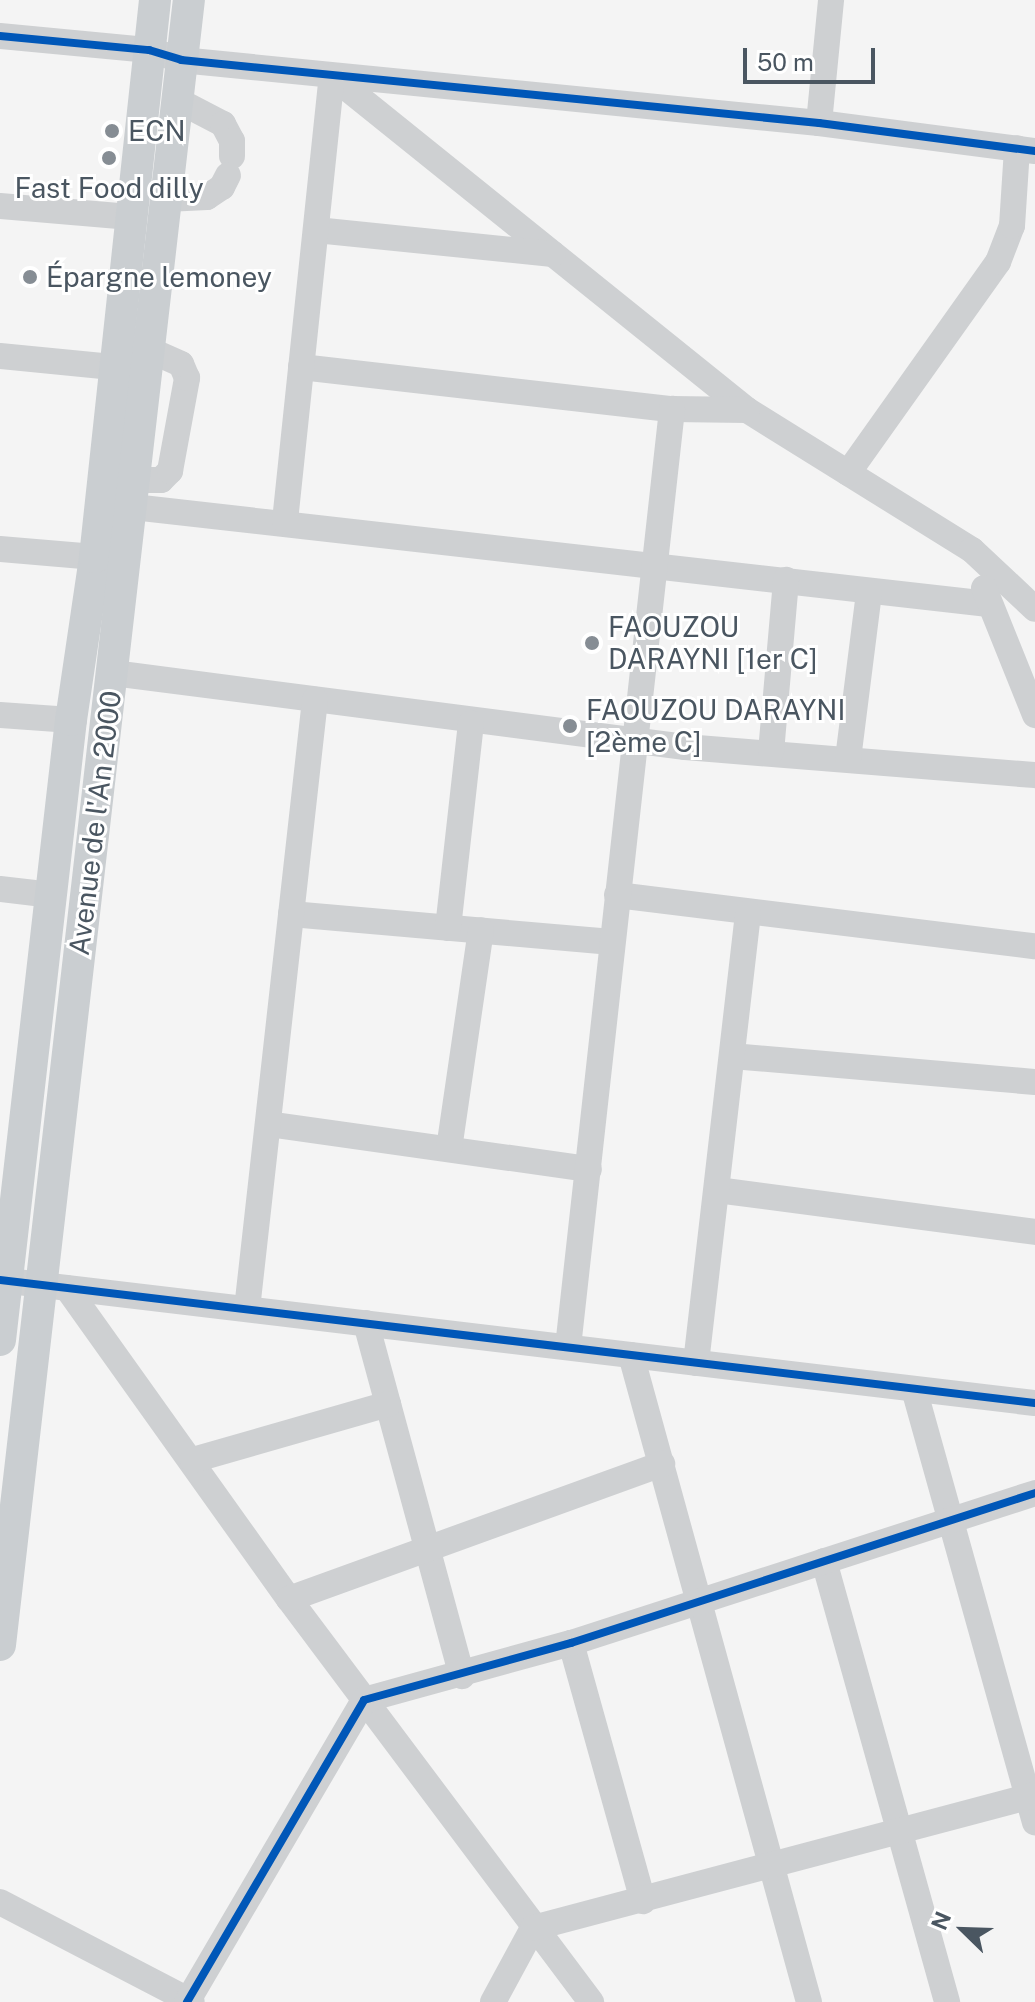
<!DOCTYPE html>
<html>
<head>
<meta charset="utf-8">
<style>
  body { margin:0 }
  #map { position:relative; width:1035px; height:2002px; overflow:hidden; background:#f4f4f4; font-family:"Public Sans",sans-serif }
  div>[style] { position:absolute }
  .minor>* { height:26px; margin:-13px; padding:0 13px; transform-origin:13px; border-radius:13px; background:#ced0d2 }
  .major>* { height:32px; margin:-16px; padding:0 16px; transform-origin:16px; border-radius:16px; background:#caced1 }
  .cycleway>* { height:8px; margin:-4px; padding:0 4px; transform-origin:4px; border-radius:4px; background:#0057b8 }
  .dots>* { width:22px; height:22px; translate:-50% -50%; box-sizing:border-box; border:4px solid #fff; border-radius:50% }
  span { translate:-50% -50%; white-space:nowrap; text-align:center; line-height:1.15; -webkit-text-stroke:6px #fff; paint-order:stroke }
  .poi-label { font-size:28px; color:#4a5661 }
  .left { translate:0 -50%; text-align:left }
  .street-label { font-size:28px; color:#4a5661 }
  .north { position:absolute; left:923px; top:1890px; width:80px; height:80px; -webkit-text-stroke:6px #fff; paint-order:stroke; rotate:293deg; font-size:22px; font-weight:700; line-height:32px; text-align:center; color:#4a5661 }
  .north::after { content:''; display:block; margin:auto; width:28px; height:36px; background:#4a5661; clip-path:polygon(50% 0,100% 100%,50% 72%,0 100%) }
  .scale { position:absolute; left:743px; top:48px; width:132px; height:36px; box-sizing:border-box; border:4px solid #4a5661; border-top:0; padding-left:10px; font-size:24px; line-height:28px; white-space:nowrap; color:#4a5661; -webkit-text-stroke:6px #fff; paint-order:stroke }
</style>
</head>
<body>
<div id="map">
  <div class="minor">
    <i style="left:0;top:36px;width:150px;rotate:5.4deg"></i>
    <i style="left:149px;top:50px;width:34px;rotate:17deg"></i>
    <i style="left:181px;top:60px;width:641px;rotate:5.64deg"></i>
    <i style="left:819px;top:123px;width:218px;rotate:7.4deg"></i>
    <i style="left:332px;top:76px;width:533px;rotate:38.83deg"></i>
    <i style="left:747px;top:410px;width:265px;rotate:31.9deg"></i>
    <i style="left:972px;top:550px;width:86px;rotate:43.1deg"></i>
    <i style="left:177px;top:100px;width:52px;rotate:27.6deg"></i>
    <i style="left:223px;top:124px;width:19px;rotate:62deg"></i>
    <i style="left:232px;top:141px;width:15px;rotate:90deg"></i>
    <i style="left:819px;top:123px;width:124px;rotate:-84.4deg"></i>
    <i style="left:166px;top:199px;width:41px;rotate:-2.8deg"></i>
    <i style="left:207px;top:197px;width:18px;rotate:-34deg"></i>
    <i style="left:222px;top:187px;width:13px;rotate:-63deg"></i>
    <i style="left:0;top:206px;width:131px;rotate:4.8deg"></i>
    <i style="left:316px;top:230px;width:238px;rotate:5.8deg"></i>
    <i style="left:0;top:356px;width:113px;rotate:5.6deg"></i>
    <i style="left:301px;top:367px;width:373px;rotate:6.5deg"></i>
    <i style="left:672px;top:409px;width:75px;rotate:0.8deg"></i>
    <i style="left:848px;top:473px;width:259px;rotate:-54.6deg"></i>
    <i style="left:998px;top:262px;width:39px;rotate:-69deg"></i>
    <i style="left:1012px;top:226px;width:78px;rotate:-86.3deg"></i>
    <i style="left:136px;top:480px;width:25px"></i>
    <i style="left:161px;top:480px;width:13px;rotate:-45deg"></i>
    <i style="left:170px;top:471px;width:95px;rotate:-79.6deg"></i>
    <i style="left:187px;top:378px;width:15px;rotate:-113deg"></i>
    <i style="left:181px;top:364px;width:34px;rotate:-156deg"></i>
    <i style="left:133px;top:507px;width:861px;rotate:6.47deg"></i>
    <i style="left:285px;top:521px;width:447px;rotate:-84deg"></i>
    <i style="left:0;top:549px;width:95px;rotate:4.8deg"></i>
    <i style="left:984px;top:588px;width:137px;rotate:68.1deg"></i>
    <i style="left:113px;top:673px;width:577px;rotate:7.37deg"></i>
    <i style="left:685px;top:747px;width:351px;rotate:4.6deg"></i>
    <i style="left:0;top:715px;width:71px;rotate:4deg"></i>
    <i style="left:771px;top:752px;width:173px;rotate:-85deg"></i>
    <i style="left:848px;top:759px;width:168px;rotate:-82.8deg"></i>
    <i style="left:0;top:889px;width:52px;rotate:6.6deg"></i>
    <i style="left:617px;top:895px;width:421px;rotate:7deg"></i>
    <i style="left:291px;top:914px;width:322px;rotate:5deg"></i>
    <i style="left:448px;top:928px;width:206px;rotate:-83.6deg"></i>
    <i style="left:732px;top:1056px;width:304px;rotate:4.9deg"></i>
    <i style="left:268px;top:1124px;width:324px;rotate:8deg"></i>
    <i style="left:449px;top:1149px;width:221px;rotate:-81.7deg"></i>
    <i style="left:717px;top:1190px;width:321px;rotate:7.5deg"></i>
    <i style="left:0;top:1280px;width:1042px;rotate:6.78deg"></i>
    <i style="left:67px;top:1288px;width:382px;rotate:54.5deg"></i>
    <i style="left:289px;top:1599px;width:504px;rotate:53.15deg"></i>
    <i style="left:247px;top:1309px;width:613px;rotate:-83.63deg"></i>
    <i style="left:366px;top:1323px;width:366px;rotate:74.8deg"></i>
    <i style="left:568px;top:1347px;width:944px;rotate:-83.67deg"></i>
    <i style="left:631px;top:1355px;width:671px;rotate:74.62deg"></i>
    <i style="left:696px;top:1363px;width:453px;rotate:-83.4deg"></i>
    <i style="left:914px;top:1389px;width:450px;rotate:74.4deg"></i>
    <i style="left:193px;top:1460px;width:203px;rotate:-16deg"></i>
    <i style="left:824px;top:1561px;width:458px;rotate:74.4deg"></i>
    <i style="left:289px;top:1599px;width:397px;rotate:-19.9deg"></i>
    <i style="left:571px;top:1643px;width:268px;rotate:74.4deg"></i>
    <i style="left:0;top:1902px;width:216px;rotate:27.5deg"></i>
    <i style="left:187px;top:2002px;width:350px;rotate:-59.6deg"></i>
    <i style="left:364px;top:1700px;width:215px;rotate:-15.4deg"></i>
    <i style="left:571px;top:1643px;width:488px;rotate:-17.9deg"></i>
    <i style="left:493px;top:2002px;width:84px;rotate:-61.6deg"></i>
    <i style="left:533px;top:1928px;width:519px;rotate:-14.84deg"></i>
  </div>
  <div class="major">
    <i style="left:0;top:1340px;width:624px;rotate:-83.47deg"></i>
    <i style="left:71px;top:720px;width:165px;rotate:-81.6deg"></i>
    <i style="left:95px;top:557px;width:560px;rotate:-83.85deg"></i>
    <i style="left:0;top:1645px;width:1656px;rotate:-83.45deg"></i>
  </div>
  <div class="cycleway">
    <i style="left:0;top:36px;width:150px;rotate:5.4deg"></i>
    <i style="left:149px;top:50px;width:34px;rotate:17deg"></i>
    <i style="left:181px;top:60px;width:641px;rotate:5.64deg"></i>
    <i style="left:819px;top:123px;width:218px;rotate:7.4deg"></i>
    <i style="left:0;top:1280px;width:1042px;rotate:6.78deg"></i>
    <i style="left:187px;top:2002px;width:350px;rotate:-59.6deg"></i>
    <i style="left:364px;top:1700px;width:215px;rotate:-15.4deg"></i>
    <i style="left:571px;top:1643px;width:488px;rotate:-17.9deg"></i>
  </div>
  <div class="dots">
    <i style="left:112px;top:131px;background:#868d94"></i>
    <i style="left:109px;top:158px;background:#868d94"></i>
    <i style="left:30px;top:277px;background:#868d94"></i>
    <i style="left:592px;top:643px;background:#868d94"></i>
    <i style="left:570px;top:726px;background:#868d94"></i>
  </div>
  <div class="poi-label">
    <span class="left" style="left:128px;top:131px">ECN</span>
    <span style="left:109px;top:188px">Fast Food dilly</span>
    <span class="left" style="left:46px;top:277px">Épargne lemoney</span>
    <span class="left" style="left:608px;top:643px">FAOUZOU<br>DARAYNI [1er C]</span>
    <span class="left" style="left:586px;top:726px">FAOUZOU DARAYNI<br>[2ème C]</span>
  </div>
  <div class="street-label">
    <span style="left:95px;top:823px;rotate:-83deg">Avenue de l'An 2000</span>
  </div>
  <div class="north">N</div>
  <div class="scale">50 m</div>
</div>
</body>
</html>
